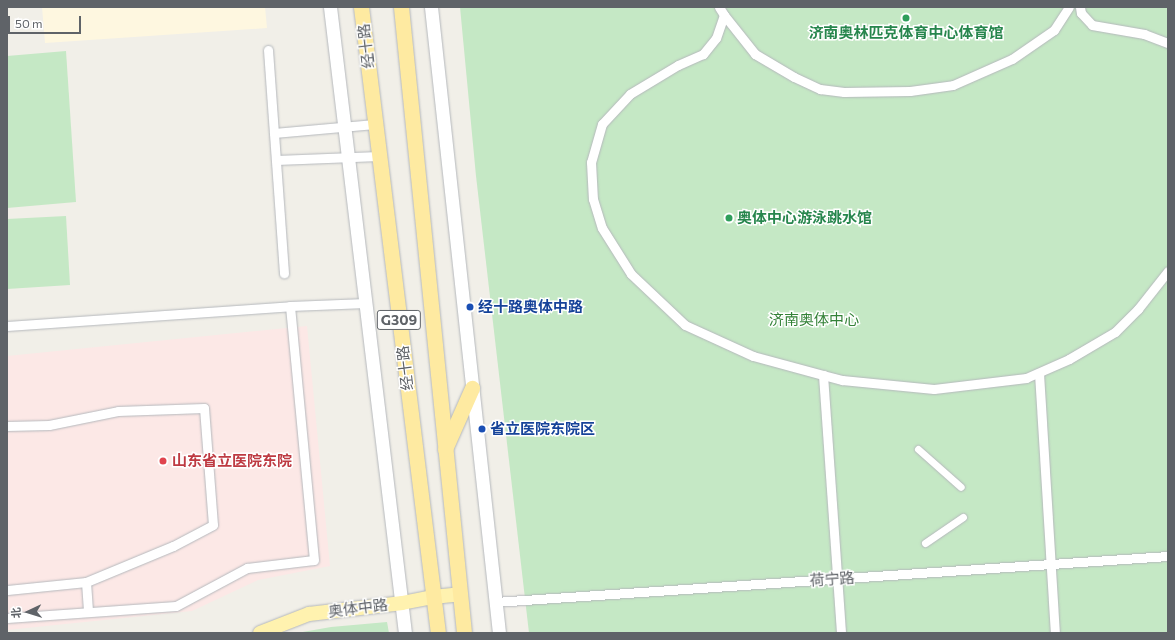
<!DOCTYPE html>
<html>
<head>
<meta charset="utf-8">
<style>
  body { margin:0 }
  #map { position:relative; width:1175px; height:640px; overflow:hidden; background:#f1efe8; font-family:Commissioner,"Noto Sans SC",sans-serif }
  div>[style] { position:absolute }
  .commercial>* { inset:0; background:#fef7e0 }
  .medical>* { inset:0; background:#fce8e6 }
  .green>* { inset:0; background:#c5e8c5 }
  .roads { filter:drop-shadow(0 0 1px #b5b8bc) drop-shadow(0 0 1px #b5b8bc) }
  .pedestrian>* { height:7px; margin:-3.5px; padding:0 3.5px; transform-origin:3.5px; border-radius:3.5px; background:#fff }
  .minor>* { height:9px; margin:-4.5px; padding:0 4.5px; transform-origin:4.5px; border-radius:4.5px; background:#fff }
  .secondary>* { height:13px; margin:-6.5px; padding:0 6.5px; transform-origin:6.5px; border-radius:6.5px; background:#fff }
  .primary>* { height:14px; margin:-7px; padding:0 7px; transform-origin:7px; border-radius:7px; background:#fff2af }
  .trunk>* { height:15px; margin:-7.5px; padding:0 7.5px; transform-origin:7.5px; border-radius:7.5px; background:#feeaa1 }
  .dots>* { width:11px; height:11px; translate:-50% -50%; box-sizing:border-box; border:2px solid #fff; border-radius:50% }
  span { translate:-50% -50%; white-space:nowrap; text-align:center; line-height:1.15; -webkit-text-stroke:3px #fff; paint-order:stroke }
  .shield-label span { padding:1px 3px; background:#fff; border:1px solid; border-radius:3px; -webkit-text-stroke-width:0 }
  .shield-label { font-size:14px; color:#5f6368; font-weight:700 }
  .leisure-label { font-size:15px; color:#27864d; font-weight:700 }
  .left { translate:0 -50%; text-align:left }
  .street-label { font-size:15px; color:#5f6368 }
  .transit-label { font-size:15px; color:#164399; font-weight:700 }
  .park-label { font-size:15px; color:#348238 }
  .health-label { font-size:15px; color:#be3a42; font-weight:700 }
  .frame { position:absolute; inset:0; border:8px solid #5f6368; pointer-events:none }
  .north { position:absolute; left:8px; top:592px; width:40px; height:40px; -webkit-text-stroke:3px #fff; paint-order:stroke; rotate:266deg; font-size:11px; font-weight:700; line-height:16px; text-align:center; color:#5f6368 }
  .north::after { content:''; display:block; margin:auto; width:14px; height:18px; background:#5f6368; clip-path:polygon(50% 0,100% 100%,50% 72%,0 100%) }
  .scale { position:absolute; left:8px; top:16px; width:73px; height:18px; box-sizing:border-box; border:2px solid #5f6368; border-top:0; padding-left:5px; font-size:12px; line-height:14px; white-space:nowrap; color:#5f6368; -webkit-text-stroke:3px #fff; paint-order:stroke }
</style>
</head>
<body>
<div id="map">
  <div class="commercial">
    <i style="clip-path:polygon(42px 7px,265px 7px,267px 28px,45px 43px)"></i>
  </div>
  <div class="medical">
    <i style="clip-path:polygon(307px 326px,330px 566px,258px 580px,192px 611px,7px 630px,7px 356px)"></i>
  </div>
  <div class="green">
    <i style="clip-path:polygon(460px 7px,1168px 7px,1168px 633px,529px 633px,476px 176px)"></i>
    <i style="clip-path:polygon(66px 51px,76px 202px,7px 208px,7px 56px)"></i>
    <i style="clip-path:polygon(66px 216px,70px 285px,7px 289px,7px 219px)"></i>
    <i style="clip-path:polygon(387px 622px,389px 633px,297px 633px,331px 627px)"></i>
  </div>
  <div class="roads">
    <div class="pedestrian">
      <i style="left:918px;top:449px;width:57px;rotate:41.5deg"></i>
      <i style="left:925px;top:543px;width:46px;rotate:-34.4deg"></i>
    </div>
    <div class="minor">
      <i style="left:719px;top:7px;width:9px;rotate:58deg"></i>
      <i style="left:724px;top:15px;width:24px;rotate:109deg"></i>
      <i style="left:716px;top:38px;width:21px;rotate:129deg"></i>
      <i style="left:703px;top:54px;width:27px;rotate:156deg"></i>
      <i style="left:678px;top:65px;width:56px;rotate:148.9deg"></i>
      <i style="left:630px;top:94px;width:41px;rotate:133deg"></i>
      <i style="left:602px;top:124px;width:40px;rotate:106deg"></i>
      <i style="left:591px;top:162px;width:37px;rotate:87deg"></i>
      <i style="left:593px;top:199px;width:30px;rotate:73deg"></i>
      <i style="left:602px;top:228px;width:54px;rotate:57.8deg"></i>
      <i style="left:631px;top:274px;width:74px;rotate:43.4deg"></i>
      <i style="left:685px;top:325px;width:75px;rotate:24.5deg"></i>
      <i style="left:753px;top:356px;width:73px;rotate:15.2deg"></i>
      <i style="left:823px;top:375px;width:20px;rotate:15deg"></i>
      <i style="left:842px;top:380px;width:92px;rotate:5.6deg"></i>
      <i style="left:934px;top:389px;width:93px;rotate:-6.8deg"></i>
      <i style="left:1026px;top:378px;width:47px;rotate:-23.8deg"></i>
      <i style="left:1069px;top:359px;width:53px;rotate:-30.4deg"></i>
      <i style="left:1115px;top:332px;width:33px;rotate:-45deg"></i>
      <i style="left:1138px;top:309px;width:48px;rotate:-51.7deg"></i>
      <i style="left:1080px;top:7px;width:6px;rotate:81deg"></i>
      <i style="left:1081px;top:13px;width:16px;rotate:47deg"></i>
      <i style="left:1092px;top:25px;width:53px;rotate:9.8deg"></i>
      <i style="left:1144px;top:34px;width:26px;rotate:21deg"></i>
      <i style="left:724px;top:15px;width:50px;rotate:51.5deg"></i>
      <i style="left:755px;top:54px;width:45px;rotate:30.5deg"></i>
      <i style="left:794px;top:77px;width:29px;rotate:25deg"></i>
      <i style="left:820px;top:89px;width:24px;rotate:7deg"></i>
      <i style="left:844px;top:92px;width:66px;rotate:-0.9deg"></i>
      <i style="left:910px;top:91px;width:43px;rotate:-7.9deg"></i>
      <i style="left:953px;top:85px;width:64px;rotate:-23.8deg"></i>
      <i style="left:1012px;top:59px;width:51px;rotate:-34.6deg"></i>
      <i style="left:1054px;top:30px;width:27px;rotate:-57deg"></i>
      <i style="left:268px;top:50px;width:224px;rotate:85.9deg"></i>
      <i style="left:274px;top:133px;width:101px;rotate:-5.1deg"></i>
      <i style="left:276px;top:160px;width:103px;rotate:-2.2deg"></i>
      <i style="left:7px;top:326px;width:284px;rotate:-4deg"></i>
      <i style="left:290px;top:306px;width:76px;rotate:-2.3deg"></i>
      <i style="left:1039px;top:373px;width:260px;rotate:86.5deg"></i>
      <i style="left:823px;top:375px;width:259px;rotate:86deg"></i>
      <i style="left:7px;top:426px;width:42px;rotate:-1.4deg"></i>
      <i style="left:49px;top:425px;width:70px;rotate:-11.5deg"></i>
      <i style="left:118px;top:411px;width:86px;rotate:-2deg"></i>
      <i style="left:204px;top:408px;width:117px;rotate:85.6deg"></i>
      <i style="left:213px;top:525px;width:45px;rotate:152.3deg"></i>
      <i style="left:173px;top:546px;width:94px;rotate:157.5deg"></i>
      <i style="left:86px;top:582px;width:79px;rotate:174.2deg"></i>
      <i style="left:86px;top:582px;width:30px;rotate:86deg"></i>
      <i style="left:495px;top:602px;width:675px;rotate:-3.91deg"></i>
      <i style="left:7px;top:618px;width:169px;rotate:-4.1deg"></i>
      <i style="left:176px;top:606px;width:81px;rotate:-28.2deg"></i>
      <i style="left:247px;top:568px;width:67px;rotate:-6.8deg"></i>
      <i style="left:314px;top:560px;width:255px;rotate:-95.4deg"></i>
    </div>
    <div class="secondary">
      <i style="left:330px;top:7px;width:630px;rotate:83.17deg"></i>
      <i style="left:431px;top:7px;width:630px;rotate:83.8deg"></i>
    </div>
    <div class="primary">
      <i style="left:260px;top:633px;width:53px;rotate:-21.2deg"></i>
      <i style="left:309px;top:614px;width:94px;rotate:-6.7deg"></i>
      <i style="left:402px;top:603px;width:32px;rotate:-11deg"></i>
      <i style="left:433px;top:597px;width:27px;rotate:-6deg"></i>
    </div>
    <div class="trunk">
      <i style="left:361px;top:7px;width:631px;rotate:82.99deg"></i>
      <i style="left:401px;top:7px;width:629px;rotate:84.25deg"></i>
      <i style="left:445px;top:449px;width:67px;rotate:-66.1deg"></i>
    </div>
  </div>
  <div class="dots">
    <i style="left:906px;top:18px;background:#2e9e5b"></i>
    <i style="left:729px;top:218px;background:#2e9e5b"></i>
    <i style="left:470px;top:307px;background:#1a4fb4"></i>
    <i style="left:482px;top:429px;background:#1a4fb4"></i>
    <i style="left:163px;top:461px;background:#e0444e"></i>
  </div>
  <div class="shield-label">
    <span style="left:399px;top:320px">G309</span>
  </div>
  <div class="leisure-label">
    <span style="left:906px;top:33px">济南奥林匹克体育中心体育馆</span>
    <span class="left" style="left:737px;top:218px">奥体中心游泳跳水馆</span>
  </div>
  <div class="street-label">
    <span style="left:366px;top:46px;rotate:-97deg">经十路</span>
    <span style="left:405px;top:368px;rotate:-97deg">经十路</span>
    <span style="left:832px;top:579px;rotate:-4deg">荷宁路</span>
    <span style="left:358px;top:608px;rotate:-7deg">奥体中路</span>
  </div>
  <div class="transit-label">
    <span class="left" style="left:478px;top:307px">经十路奥体中路</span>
    <span class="left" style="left:490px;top:429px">省立医院东院区</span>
  </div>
  <div class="park-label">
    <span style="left:814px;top:320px">济南奥体中心</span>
  </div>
  <div class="health-label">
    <span class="left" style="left:172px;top:461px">山东省立医院东院</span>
  </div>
  <div class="frame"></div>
  <div class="north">北</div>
  <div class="scale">50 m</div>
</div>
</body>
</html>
